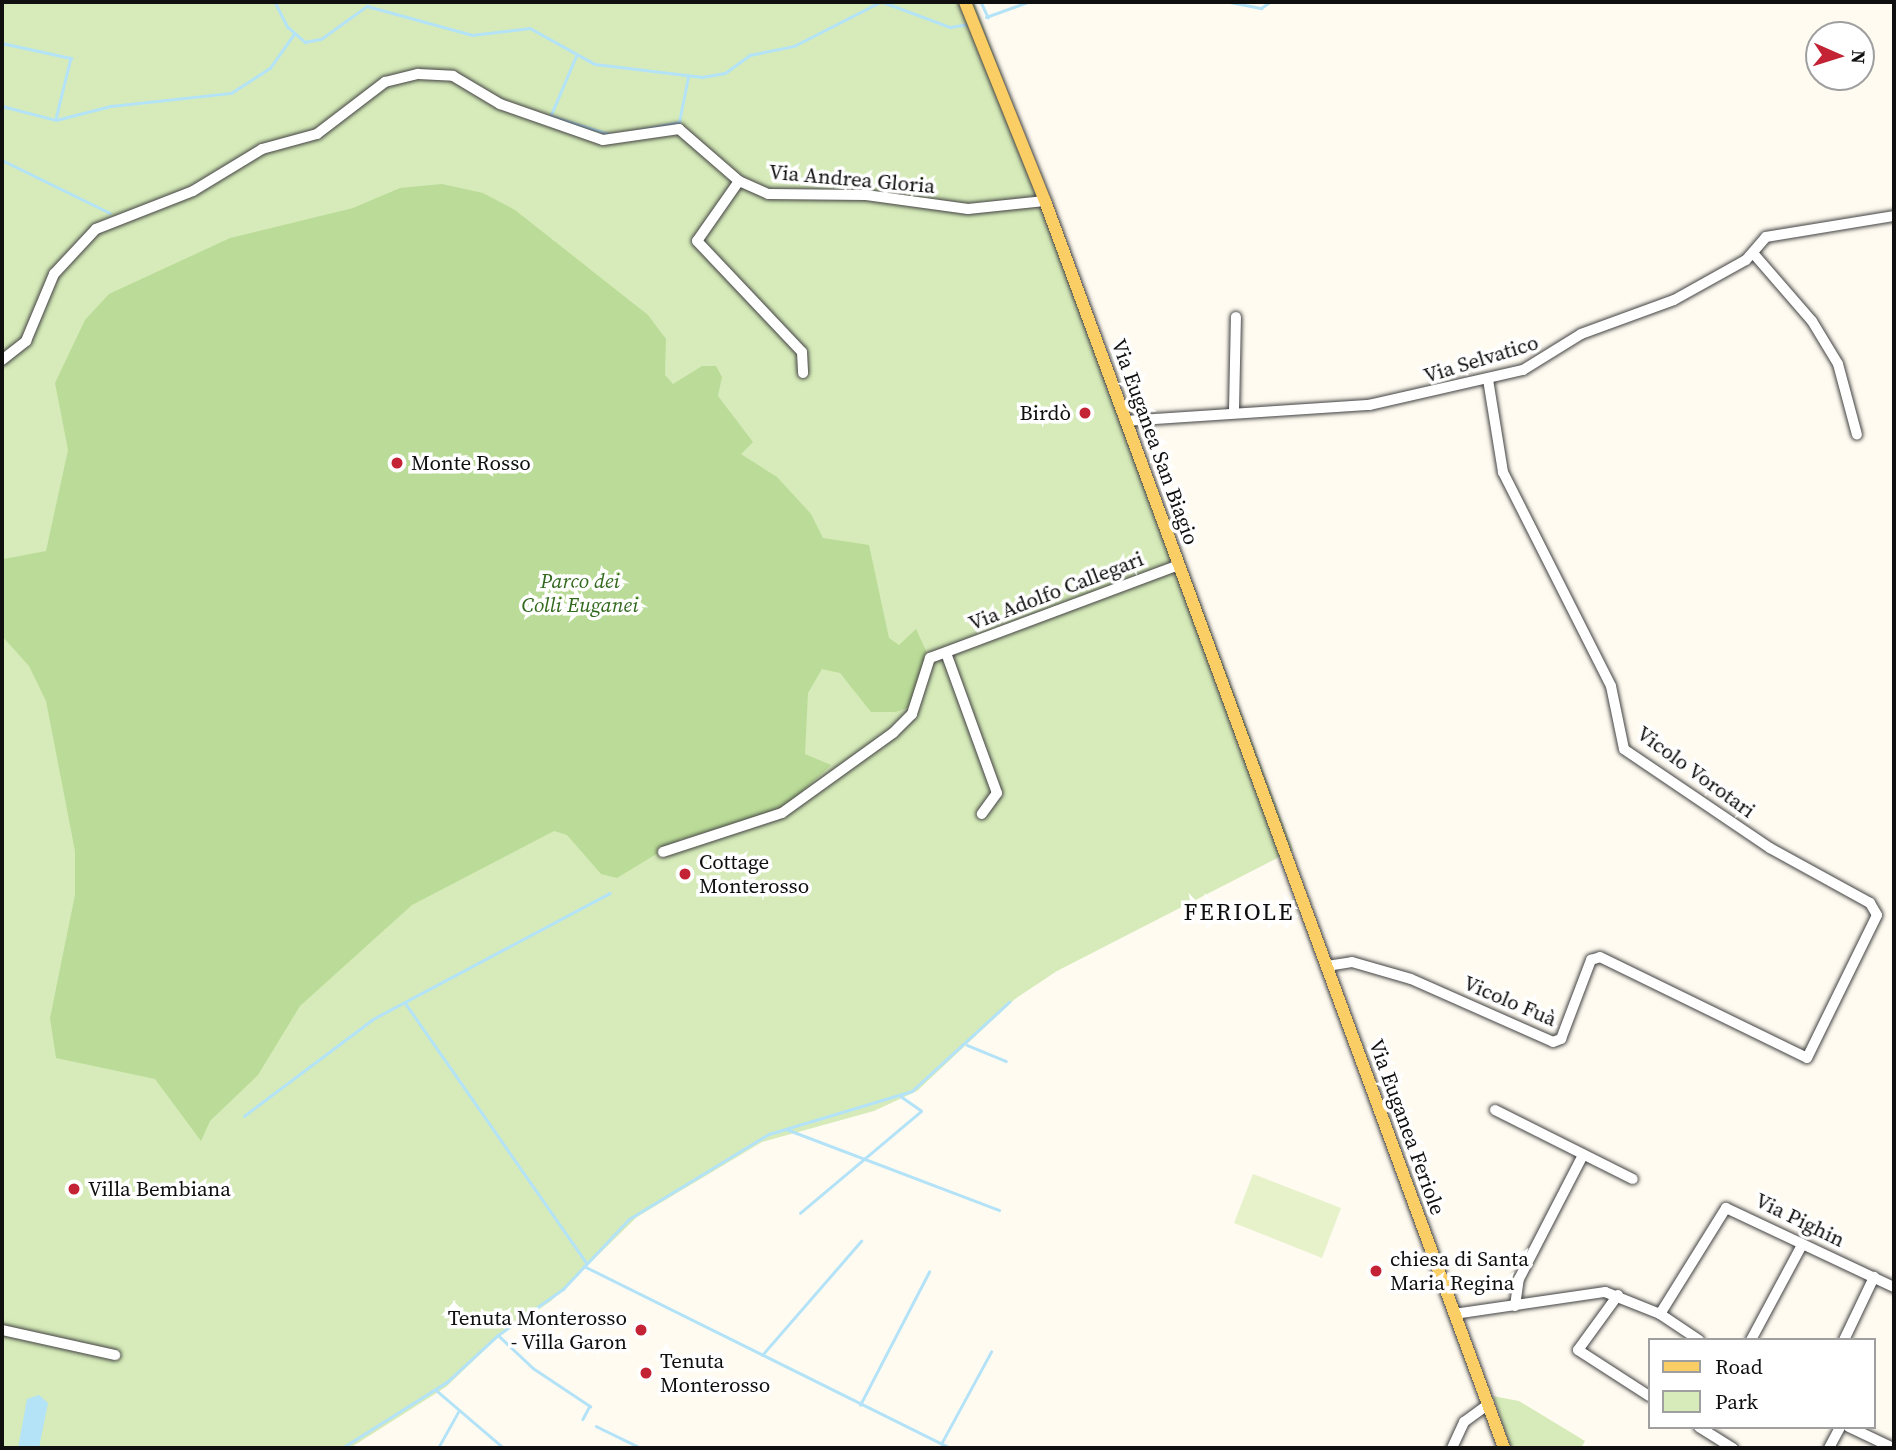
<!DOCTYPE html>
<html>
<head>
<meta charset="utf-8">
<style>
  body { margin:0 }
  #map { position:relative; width:1896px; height:1450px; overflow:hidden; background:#fffbf1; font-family:"Source Serif 4",serif }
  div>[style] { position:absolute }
  .green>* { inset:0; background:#d6ebb9 }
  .forest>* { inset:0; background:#bbdc98 }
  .pitch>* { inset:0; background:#e7f2cb }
  .water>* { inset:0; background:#b4e3f8 }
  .stream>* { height:2.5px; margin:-1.25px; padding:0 1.25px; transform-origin:1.25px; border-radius:1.25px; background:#b4e3f8 }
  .roads { filter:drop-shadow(0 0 2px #424242) drop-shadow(0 0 2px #424242) }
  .minor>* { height:10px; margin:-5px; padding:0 5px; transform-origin:5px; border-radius:5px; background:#fff }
  .major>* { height:12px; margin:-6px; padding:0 6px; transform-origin:6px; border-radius:6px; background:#fbce65 }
  .dots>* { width:19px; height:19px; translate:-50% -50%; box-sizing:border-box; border:4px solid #fff; border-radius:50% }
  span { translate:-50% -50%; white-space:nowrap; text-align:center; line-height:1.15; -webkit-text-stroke:7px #fff; paint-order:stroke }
  .street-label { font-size:21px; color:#0f0f0f }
  .poi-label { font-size:21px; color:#0f0f0f }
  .right { translate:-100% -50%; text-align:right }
  .left { translate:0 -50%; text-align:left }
  .park-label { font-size:21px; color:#31691d; font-style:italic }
  .quarter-label { font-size:24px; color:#0f0f0f; letter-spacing:2px }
  .frame { position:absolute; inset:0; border:4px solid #0f0f0f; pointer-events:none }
  .legend { position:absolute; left:1648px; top:1338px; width:228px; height:91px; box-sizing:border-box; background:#fff; border:2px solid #9f9f9f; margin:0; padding:9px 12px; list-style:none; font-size:21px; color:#0f0f0f }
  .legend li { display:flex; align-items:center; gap:14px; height:35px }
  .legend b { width:35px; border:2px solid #9f9f9f }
  .north { position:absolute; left:1805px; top:21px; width:70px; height:70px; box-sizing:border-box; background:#fff; border:2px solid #9f9f9f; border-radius:50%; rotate:93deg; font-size:19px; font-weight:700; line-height:28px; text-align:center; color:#0f0f0f }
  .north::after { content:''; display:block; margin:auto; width:24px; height:32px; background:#c32334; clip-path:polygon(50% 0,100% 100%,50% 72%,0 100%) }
</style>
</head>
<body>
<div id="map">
  <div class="green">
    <i style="clip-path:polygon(2px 2px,974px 2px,1293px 850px,1057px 971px,1015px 999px,917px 1091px,874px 1111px,762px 1142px,637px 1217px,551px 1301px,497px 1338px,446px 1387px,350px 1448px,2px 1448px)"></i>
    <i style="clip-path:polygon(1493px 1396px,1519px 1401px,1585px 1441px,1581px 1448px,1511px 1448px)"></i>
  </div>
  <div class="forest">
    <i style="clip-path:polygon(442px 184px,483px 193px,515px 210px,648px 315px,666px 339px,665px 375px,673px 384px,702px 366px,716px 366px,722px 377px,718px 396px,753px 442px,741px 454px,777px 477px,811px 514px,823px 538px,869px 545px,889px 638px,899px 645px,916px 629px,928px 655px,912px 706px,896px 712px,871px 712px,840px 673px,822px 669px,808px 693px,805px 754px,831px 765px,781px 811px,681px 839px,617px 878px,601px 874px,567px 835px,554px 831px,412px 905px,300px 1006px,258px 1075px,210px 1121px,201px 1141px,155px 1079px,56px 1058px,50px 1018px,75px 895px,75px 851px,46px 701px,29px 666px,2px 636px,4px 559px,46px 551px,68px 450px,55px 383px,85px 320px,109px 294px,230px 238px,353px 208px,400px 188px)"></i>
  </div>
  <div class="pitch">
    <i style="clip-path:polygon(1253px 1174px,1341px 1208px,1322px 1258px,1234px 1223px)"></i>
  </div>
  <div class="water">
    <i style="clip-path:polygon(39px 1395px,48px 1403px,39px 1448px,18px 1448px,27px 1399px)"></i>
  </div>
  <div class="stream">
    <i style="left:275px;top:2px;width:28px;rotate:63deg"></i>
    <i style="left:288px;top:27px;width:23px;rotate:41deg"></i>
    <i style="left:305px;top:42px;width:16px;rotate:-11deg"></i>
    <i style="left:321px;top:39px;width:57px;rotate:-35.7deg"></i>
    <i style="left:367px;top:6px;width:109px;rotate:15.4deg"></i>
    <i style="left:472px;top:35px;width:58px;rotate:-6.9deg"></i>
    <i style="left:530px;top:28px;width:74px;rotate:29deg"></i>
    <i style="left:595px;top:64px;width:108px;rotate:6.9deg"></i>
    <i style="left:702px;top:77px;width:23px;rotate:-10deg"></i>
    <i style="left:725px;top:73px;width:31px;rotate:-36deg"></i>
    <i style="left:750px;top:55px;width:45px;rotate:-11.6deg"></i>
    <i style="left:794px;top:46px;width:97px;rotate:-27.1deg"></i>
    <i style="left:883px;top:2px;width:72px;rotate:20.5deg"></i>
    <i style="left:950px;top:27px;width:19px;rotate:-9deg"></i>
    <i style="left:981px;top:2px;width:17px;rotate:65deg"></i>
    <i style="left:1230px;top:2px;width:32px;rotate:11deg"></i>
    <i style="left:1261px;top:8px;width:11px;rotate:-34deg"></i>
    <i style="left:986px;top:17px;width:45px;rotate:-19.7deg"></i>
    <i style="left:2px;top:43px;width:71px;rotate:12.3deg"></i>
    <i style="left:71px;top:58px;width:63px;rotate:103.8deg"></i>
    <i style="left:577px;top:55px;width:66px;rotate:113.1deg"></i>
    <i style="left:551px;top:116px;width:61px;rotate:17.2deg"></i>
    <i style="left:2px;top:106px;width:56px;rotate:14.5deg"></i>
    <i style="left:56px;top:120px;width:57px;rotate:-14.3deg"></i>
    <i style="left:111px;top:106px;width:121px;rotate:-6.2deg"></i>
    <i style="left:231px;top:93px;width:46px;rotate:-32.7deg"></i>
    <i style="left:270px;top:68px;width:42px;rotate:-54.8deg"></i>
    <i style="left:639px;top:130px;width:41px;rotate:-11.3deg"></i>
    <i style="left:679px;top:122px;width:46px;rotate:-78.7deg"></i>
    <i style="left:2px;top:160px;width:120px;rotate:26.1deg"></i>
    <i style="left:406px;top:1004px;width:315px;rotate:55.1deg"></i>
    <i style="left:967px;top:1045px;width:42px;rotate:22.3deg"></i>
    <i style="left:244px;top:1116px;width:161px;rotate:-36.9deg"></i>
    <i style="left:373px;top:1019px;width:268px;rotate:-28deg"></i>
    <i style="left:786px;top:1129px;width:228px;rotate:20.8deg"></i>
    <i style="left:800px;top:1213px;width:158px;rotate:-40.1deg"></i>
    <i style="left:921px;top:1111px;width:24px;rotate:-145deg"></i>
    <i style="left:584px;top:1266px;width:409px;rotate:26.4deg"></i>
    <i style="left:498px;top:1335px;width:48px;rotate:43.3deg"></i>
    <i style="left:533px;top:1368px;width:69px;rotate:33.7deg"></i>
    <i style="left:590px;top:1406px;width:15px;rotate:118deg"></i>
    <i style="left:762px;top:1355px;width:151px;rotate:-49deg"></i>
    <i style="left:436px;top:1390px;width:89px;rotate:40.5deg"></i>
    <i style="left:860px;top:1405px;width:150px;rotate:-62.6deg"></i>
    <i style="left:596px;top:1426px;width:50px;rotate:26.1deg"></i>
    <i style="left:941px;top:1444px;width:105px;rotate:-61.5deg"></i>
    <i style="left:342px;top:1448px;width:124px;rotate:-32.2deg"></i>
    <i style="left:447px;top:1382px;width:69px;rotate:-42.7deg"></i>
    <i style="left:498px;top:1335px;width:80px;rotate:-35.3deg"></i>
    <i style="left:563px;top:1289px;width:96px;rotate:-46.7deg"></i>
    <i style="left:629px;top:1219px;width:164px;rotate:-31.3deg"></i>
    <i style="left:769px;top:1134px;width:149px;rotate:-16.7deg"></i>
    <i style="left:912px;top:1091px;width:132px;rotate:-42.5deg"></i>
    <i style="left:438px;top:1448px;width:41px;rotate:-60.9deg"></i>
  </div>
  <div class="roads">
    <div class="minor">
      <i style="left:739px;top:181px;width:73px;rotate:125deg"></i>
      <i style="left:697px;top:241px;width:153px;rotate:46.6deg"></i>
      <i style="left:802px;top:352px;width:21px;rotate:87deg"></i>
      <i style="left:1753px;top:253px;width:90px;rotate:49.1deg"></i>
      <i style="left:1812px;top:321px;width:50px;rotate:58.8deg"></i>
      <i style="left:1838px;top:364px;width:73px;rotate:75deg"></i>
      <i style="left:2px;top:360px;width:31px;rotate:-38deg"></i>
      <i style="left:26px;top:341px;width:73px;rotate:-67.3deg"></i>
      <i style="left:54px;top:274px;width:62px;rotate:-47deg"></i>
      <i style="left:96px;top:229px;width:104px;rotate:-21.4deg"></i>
      <i style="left:193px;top:191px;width:81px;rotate:-31.3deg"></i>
      <i style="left:262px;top:149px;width:57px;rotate:-15.3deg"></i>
      <i style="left:317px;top:134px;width:86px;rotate:-37.4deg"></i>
      <i style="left:385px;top:82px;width:34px;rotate:-14deg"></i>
      <i style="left:418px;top:74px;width:35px;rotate:3deg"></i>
      <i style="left:453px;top:76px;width:55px;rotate:30.8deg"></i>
      <i style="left:500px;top:104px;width:109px;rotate:19.3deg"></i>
      <i style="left:603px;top:140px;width:77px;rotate:-8.2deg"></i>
      <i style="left:679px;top:129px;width:79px;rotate:40.9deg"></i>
      <i style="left:739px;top:181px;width:32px;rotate:24deg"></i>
      <i style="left:768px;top:194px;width:98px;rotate:0.6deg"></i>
      <i style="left:866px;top:195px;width:103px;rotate:7.8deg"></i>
      <i style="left:968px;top:209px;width:77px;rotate:-5.9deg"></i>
      <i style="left:1234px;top:410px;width:93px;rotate:-88.8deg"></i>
      <i style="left:1126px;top:421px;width:244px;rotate:-3.8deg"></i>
      <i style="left:1369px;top:405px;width:158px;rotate:-12.8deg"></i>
      <i style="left:1523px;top:370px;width:68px;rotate:-31.8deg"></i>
      <i style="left:1581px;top:334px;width:99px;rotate:-20.1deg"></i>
      <i style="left:1674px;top:300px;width:82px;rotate:-29.1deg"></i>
      <i style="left:1746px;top:260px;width:30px;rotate:-49deg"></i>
      <i style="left:1766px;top:237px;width:130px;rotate:-9.3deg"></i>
      <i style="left:946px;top:653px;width:149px;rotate:70deg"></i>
      <i style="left:997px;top:793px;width:26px;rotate:126deg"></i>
      <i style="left:663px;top:852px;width:125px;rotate:-18.1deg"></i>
      <i style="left:782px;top:813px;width:137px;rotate:-35.8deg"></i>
      <i style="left:893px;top:733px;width:27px;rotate:-45deg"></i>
      <i style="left:912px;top:714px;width:59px;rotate:-72.2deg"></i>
      <i style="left:930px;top:658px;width:266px;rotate:-20.5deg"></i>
      <i style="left:1327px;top:966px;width:25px;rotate:-9deg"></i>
      <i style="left:1352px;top:962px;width:61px;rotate:16.1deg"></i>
      <i style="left:1411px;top:979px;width:155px;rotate:23.9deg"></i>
      <i style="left:1553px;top:1042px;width:9px;rotate:-21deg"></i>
      <i style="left:1561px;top:1039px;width:85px;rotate:-69.2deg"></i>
      <i style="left:1591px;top:960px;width:9px;rotate:-18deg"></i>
      <i style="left:1600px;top:957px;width:230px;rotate:26deg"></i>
      <i style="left:1807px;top:1058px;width:159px;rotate:-63.9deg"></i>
      <i style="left:1877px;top:915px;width:14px;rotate:-120deg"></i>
      <i style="left:1870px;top:903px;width:114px;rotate:-151.2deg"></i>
      <i style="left:1770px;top:848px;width:176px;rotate:-145.9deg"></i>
      <i style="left:1624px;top:749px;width:64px;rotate:-101.7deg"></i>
      <i style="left:1611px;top:686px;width:240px;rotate:-116.8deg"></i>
      <i style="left:1503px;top:472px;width:94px;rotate:-99.2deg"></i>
      <i style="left:1495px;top:1110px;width:154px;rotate:26.6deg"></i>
      <i style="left:1618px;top:1295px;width:68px;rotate:126deg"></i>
      <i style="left:1578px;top:1350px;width:85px;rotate:32.9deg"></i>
      <i style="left:1515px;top:1306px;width:27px;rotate:-82deg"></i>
      <i style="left:1519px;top:1279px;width:140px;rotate:-62.7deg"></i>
      <i style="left:1454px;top:1314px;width:153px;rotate:-8.3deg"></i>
      <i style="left:1605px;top:1292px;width:59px;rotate:21.8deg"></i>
      <i style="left:1660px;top:1314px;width:47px;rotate:33.7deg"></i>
      <i style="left:1660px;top:1314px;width:125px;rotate:-58.1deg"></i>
      <i style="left:1726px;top:1208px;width:186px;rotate:25.2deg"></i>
      <i style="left:2px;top:1330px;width:116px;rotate:12.5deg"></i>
      <i style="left:1751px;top:1340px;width:108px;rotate:-61.8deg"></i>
      <i style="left:1844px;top:1340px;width:70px;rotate:-64.5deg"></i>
      <i style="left:1699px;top:1427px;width:40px;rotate:32deg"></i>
      <i style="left:1849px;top:1427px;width:49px;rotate:25.5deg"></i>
      <i style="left:1452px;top:1448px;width:29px;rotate:-65deg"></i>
      <i style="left:1464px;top:1422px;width:31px;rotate:-36deg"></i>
      <i style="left:1829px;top:1448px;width:24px;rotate:-62deg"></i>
    </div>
    <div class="major">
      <i style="left:965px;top:2px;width:214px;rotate:68.1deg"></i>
      <i style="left:1045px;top:201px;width:1329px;rotate:69.79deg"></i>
    </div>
  </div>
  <div class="dots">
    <i style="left:1085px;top:413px;background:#c32334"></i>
    <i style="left:397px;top:463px;background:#c32334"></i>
    <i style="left:685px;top:874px;background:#c32334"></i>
    <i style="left:74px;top:1189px;background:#c32334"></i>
    <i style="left:1376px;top:1271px;background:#c32334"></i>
    <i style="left:641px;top:1330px;background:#c32334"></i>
    <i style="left:646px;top:1373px;background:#c32334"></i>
  </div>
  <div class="street-label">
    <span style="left:852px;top:179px;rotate:5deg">Via Andrea Gloria</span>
    <span style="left:1481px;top:359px;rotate:-17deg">Via Selvatico</span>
    <span style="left:1155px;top:442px;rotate:70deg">Via Euganea San Biagio</span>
    <span style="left:1056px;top:591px;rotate:-21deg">Via Adolfo Callegari</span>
    <span style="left:1696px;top:772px;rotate:36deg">Vicolo Vorotari</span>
    <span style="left:1510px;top:1001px;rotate:23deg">Vicolo Fuà</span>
    <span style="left:1407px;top:1127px;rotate:70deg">Via Euganea Feriole</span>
    <span style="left:1800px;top:1220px;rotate:26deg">Via Pighin</span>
  </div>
  <div class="poi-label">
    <span class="right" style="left:1071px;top:413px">Birdò</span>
    <span class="left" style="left:411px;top:463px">Monte Rosso</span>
    <span class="left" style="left:699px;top:874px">Cottage<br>Monterosso</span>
    <span class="left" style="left:88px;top:1189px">Villa Bembiana</span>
    <span class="left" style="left:1390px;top:1271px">chiesa di Santa<br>Maria Regina</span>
    <span class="right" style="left:627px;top:1330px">Tenuta Monterosso<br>- Villa Garon</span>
    <span class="left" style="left:660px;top:1373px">Tenuta<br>Monterosso</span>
  </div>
  <div class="park-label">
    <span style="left:580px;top:593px">Parco dei<br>Colli Euganei</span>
  </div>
  <div class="quarter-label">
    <span style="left:1239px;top:912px">FERIOLE</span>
  </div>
  <div class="frame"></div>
  <ul class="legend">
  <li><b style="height:9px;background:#fbce65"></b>Road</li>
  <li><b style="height:19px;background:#d6ebb9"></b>Park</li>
  </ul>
  <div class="north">N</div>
</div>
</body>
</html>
